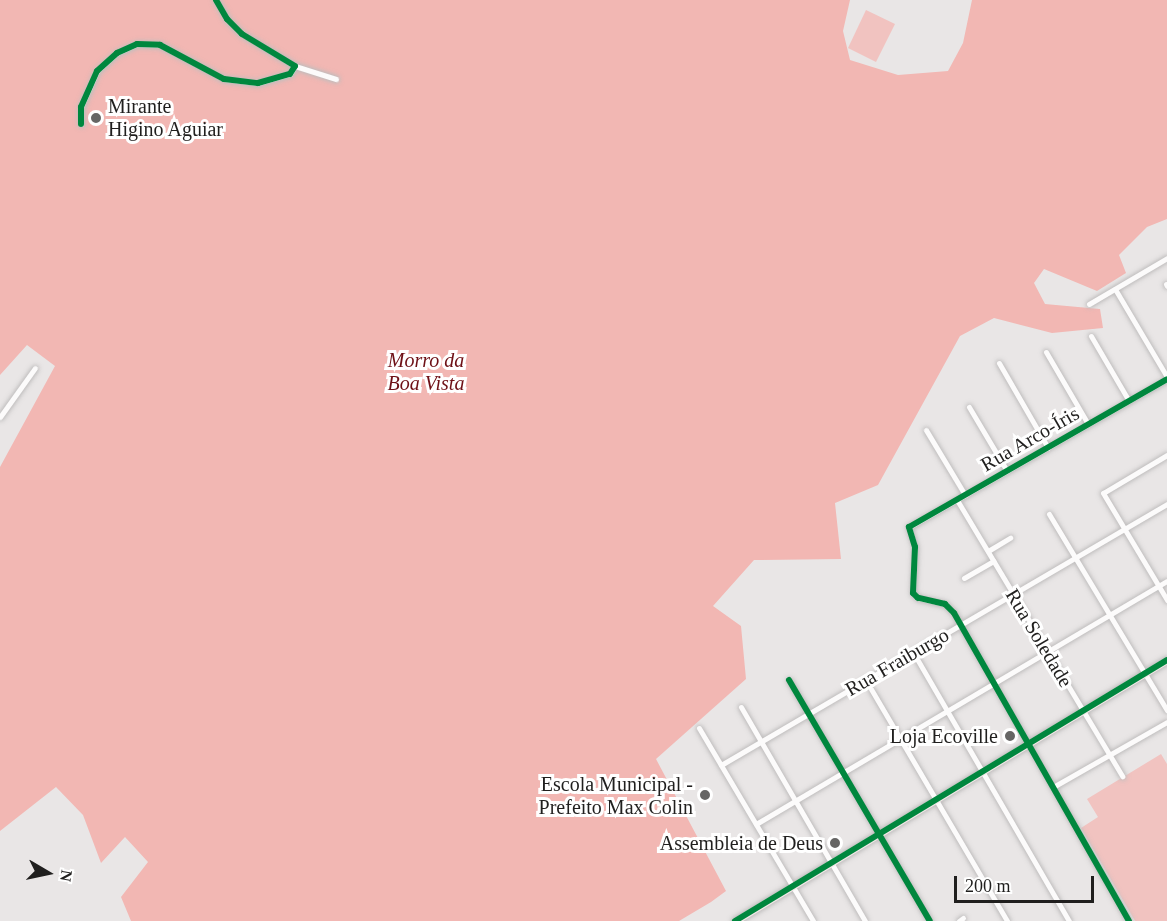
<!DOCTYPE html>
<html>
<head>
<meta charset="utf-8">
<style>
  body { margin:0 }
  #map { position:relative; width:1167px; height:921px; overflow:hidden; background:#e9e6e6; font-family:Georgia,serif }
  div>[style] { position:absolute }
  .green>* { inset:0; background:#f1c3c0 }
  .forest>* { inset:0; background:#f2b7b3 }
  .roads { filter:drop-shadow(0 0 2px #bfbdbd) drop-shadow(0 0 2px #bfbdbd) }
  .minor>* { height:5px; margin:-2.5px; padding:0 2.5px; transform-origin:2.5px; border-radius:2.5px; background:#fcfbfb }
  .major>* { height:7px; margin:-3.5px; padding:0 3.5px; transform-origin:3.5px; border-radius:3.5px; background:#f2e9e8 }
  .cycleway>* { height:6px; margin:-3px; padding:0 3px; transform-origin:3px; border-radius:3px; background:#00873e }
  .dots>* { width:16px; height:16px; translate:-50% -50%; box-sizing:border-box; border:3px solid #fff; border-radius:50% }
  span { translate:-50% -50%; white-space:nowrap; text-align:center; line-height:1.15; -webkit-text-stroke:6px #fff; paint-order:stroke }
  .poi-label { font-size:20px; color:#201f1e }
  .left { translate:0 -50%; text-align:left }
  .right { translate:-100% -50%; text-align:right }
  .park-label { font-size:20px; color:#6e1016; font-style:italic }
  .street-label { font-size:20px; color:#201f1e }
  .north { position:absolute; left:18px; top:843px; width:60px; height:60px; -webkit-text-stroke:4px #fff; paint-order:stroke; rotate:99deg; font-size:16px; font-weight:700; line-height:24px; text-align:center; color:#201f1e }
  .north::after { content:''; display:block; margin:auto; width:21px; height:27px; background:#201f1e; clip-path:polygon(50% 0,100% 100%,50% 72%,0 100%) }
  .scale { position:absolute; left:954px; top:876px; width:140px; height:27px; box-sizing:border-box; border:3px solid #201f1e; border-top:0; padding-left:8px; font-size:18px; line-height:21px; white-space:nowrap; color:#201f1e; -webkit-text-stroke:4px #fff; paint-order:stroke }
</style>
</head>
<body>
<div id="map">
  <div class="green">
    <i style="clip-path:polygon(866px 10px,895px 24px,876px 62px,848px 48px)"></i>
    <i style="clip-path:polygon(1161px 754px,1167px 764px,1167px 921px,1135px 921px,1081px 828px,1098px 817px,1087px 799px)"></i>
  </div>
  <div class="forest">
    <i style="clip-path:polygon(0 0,850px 0,843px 31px,850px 60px,898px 75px,948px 71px,963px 43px,972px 0,1167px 0,1167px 219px,1147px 227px,1119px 255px,1126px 273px,1097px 291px,1044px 269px,1034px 283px,1045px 304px,1100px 309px,1103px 328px,1052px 333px,994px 318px,960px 336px,878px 485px,835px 503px,841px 559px,754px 560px,713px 606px,741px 626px,746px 679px,656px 759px,726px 891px,711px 902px,679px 921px,131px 921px,121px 897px,148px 862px,125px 837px,101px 863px,83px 815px,56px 787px,0 831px,0 467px,55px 366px,27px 345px,0 375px)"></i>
  </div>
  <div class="roads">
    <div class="minor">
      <i style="left:295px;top:66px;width:43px;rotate:17.6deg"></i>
      <i style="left:81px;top:124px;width:17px;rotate:-90deg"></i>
      <i style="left:81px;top:107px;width:39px;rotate:-66deg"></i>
      <i style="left:97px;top:71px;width:27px;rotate:-42deg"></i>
      <i style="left:117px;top:53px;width:22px;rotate:-24deg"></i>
      <i style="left:137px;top:44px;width:23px;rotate:2deg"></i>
      <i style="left:160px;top:45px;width:72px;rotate:28deg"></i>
      <i style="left:224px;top:79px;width:34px;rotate:7deg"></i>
      <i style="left:258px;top:83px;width:33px;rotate:-16deg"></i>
      <i style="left:290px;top:74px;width:9px;rotate:-58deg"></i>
      <i style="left:295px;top:66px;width:62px;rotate:-148.9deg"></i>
      <i style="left:242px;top:34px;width:21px;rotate:-135deg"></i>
      <i style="left:227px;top:19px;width:22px;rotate:-120deg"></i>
      <i style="left:1166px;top:284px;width:2px;rotate:63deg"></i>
      <i style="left:1115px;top:289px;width:102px;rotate:59.4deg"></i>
      <i style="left:1089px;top:304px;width:91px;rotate:-30.5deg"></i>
      <i style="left:1091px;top:336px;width:75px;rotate:59.7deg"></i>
      <i style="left:1046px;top:352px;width:83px;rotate:59.7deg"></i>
      <i style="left:999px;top:363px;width:98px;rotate:60deg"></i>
      <i style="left:969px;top:407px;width:74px;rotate:59.3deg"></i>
      <i style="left:0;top:417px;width:60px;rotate:-54.5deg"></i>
      <i style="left:926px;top:430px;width:76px;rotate:59deg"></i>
      <i style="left:1167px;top:455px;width:74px;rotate:149.3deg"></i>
      <i style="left:1103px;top:493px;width:125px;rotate:59.1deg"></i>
      <i style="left:957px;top:500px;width:322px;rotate:59.1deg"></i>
      <i style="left:1049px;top:514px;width:229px;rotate:59deg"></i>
      <i style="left:988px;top:551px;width:26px;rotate:-31deg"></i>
      <i style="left:964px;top:578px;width:34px;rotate:-30deg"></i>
      <i style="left:913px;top:652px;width:311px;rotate:59.9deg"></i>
      <i style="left:789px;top:680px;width:279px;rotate:59.7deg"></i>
      <i style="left:871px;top:689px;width:269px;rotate:59.6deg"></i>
      <i style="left:741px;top:707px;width:247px;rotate:59.9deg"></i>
      <i style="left:699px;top:728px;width:224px;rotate:59.4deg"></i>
      <i style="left:721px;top:765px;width:517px;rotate:-30.34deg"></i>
      <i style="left:1053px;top:787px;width:131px;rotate:-29.7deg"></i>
      <i style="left:756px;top:824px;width:477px;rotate:-30.6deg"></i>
      <i style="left:959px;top:921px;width:5px;rotate:-37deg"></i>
      <i style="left:1129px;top:921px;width:354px;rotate:-119.6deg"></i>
      <i style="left:954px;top:613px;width:13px;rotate:-135deg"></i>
      <i style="left:945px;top:604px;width:28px;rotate:-167deg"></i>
      <i style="left:918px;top:598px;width:7px;rotate:-135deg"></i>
      <i style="left:913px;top:593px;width:46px;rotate:-87.5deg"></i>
      <i style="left:915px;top:547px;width:21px;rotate:-107deg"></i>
      <i style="left:909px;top:527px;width:297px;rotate:-29.8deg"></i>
    </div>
    <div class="major">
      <i style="left:735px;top:921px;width:505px;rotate:-31.14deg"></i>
    </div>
  </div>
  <div class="cycleway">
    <i style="left:81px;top:124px;width:17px;rotate:-90deg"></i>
    <i style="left:81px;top:107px;width:39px;rotate:-66deg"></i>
    <i style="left:97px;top:71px;width:27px;rotate:-42deg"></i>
    <i style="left:117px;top:53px;width:22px;rotate:-24deg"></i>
    <i style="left:137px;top:44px;width:23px;rotate:2deg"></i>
    <i style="left:160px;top:45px;width:72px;rotate:28deg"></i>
    <i style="left:224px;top:79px;width:34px;rotate:7deg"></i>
    <i style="left:258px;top:83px;width:33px;rotate:-16deg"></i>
    <i style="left:290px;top:74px;width:9px;rotate:-58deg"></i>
    <i style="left:295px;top:66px;width:62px;rotate:-148.9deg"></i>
    <i style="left:242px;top:34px;width:21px;rotate:-135deg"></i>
    <i style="left:227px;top:19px;width:22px;rotate:-120deg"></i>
    <i style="left:789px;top:680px;width:279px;rotate:59.7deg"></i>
    <i style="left:735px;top:921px;width:505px;rotate:-31.14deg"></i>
    <i style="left:1129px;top:921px;width:354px;rotate:-119.6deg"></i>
    <i style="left:954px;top:613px;width:13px;rotate:-135deg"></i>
    <i style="left:945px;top:604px;width:28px;rotate:-167deg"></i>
    <i style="left:918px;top:598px;width:7px;rotate:-135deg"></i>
    <i style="left:913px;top:593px;width:46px;rotate:-87.5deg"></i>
    <i style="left:915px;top:547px;width:21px;rotate:-107deg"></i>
    <i style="left:909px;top:527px;width:297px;rotate:-29.8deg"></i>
  </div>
  <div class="dots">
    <i style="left:96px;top:118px;background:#666564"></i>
    <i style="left:1010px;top:736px;background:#666564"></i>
    <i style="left:705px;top:795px;background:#666564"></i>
    <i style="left:835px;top:843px;background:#666564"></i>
  </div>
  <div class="poi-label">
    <span class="left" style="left:108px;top:118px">Mirante<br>Higino Aguiar</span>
    <span class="right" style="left:998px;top:736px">Loja Ecoville</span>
    <span class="right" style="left:693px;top:796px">Escola Municipal -<br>Prefeito Max Colin</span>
    <span class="right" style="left:823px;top:843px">Assembleia de Deus</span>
  </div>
  <div class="park-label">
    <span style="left:426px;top:372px">Morro da<br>Boa Vista</span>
  </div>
  <div class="street-label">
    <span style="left:1030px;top:439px;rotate:-30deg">Rua Arco-Íris</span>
    <span style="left:1039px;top:638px;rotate:59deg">Rua Soledade</span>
    <span style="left:897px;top:662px;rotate:-30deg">Rua Fraiburgo</span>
  </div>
  <div class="north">N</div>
  <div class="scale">200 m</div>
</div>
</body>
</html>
